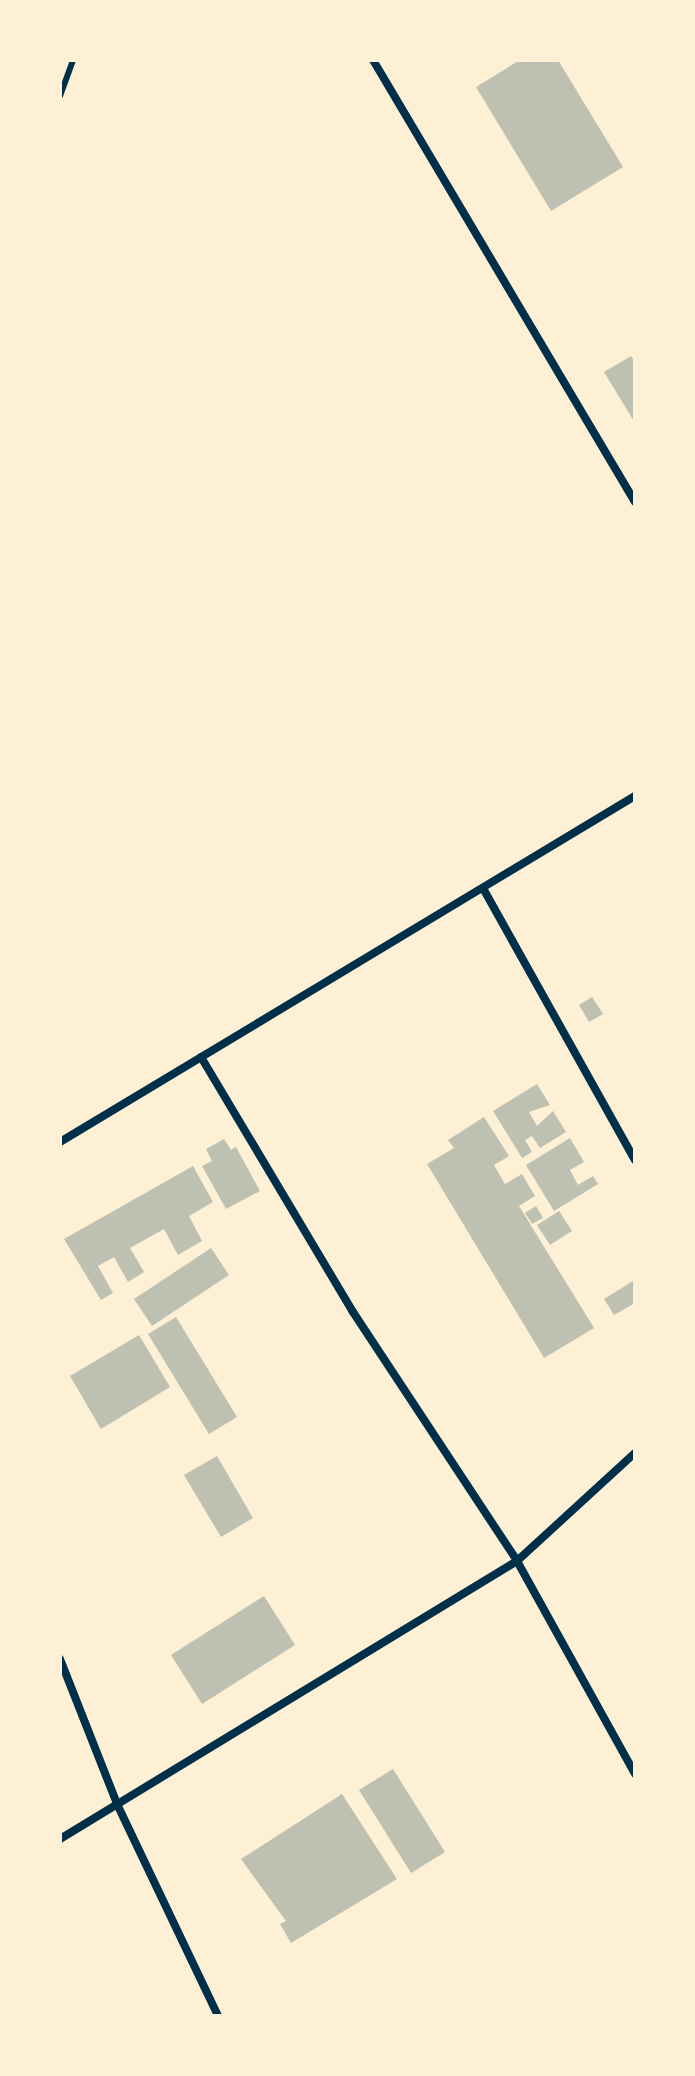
<!DOCTYPE html>
<html>
<head>
<meta charset="utf-8">
<style>
  body { margin:0 }
  #map { position:relative; width:695px; height:2076px; overflow:hidden; background:#fdf0d5; font-family:"IBM Plex Sans",sans-serif }
  div>[style] { position:absolute }
  .building>* { inset:0; background:#bec0b2 }
  .service>* { height:6px; margin:-3px; padding:0 3px; transform-origin:3px; border-radius:3px; background:#003049 }
  .minor>* { height:8px; margin:-4px; padding:0 4px; transform-origin:4px; border-radius:4px; background:#003049 }
  span { translate:-50% -50%; white-space:nowrap; text-align:center; line-height:1.15; -webkit-text-stroke:6px #fdf0d5; paint-order:stroke }
  .frame { position:absolute; inset:0; border:62px solid #fdf0d5; pointer-events:none }
</style>
</head>
<body>
<div id="map">
  <div class="building">
    <i style="clip-path:polygon(520px 60px,558px 60px,623px 167px,551px 211px,476px 87px)"></i>
    <i style="clip-path:polygon(631px 356px,635px 363px,635px 423px,604px 372px)"></i>
    <i style="clip-path:polygon(592px 997px,603px 1014px,589px 1022px,579px 1005px)"></i>
    <i style="clip-path:polygon(537px 1084px,550px 1105px,529px 1112px,537px 1126px,553px 1111px,566px 1132px,540px 1148px,532px 1136px,525px 1140px,532px 1152px,522px 1158px,493px 1111px)"></i>
    <i style="clip-path:polygon(484px 1117px,509px 1156px,494px 1165px,505px 1184px,522px 1174px,535px 1196px,519px 1206px,594px 1328px,544px 1358px,427px 1164px,454px 1148px,448px 1140px)"></i>
    <i style="clip-path:polygon(570px 1138px,584px 1162px,570px 1170px,578px 1185px,593px 1176px,598px 1184px,554px 1211px,526px 1165px)"></i>
    <i style="clip-path:polygon(224px 1139px,231px 1150px,236px 1147px,260px 1191px,226px 1209px,202px 1166px,212px 1161px,206px 1149px)"></i>
    <i style="clip-path:polygon(193px 1166px,213px 1202px,189px 1216px,202px 1241px,178px 1255px,164px 1229px,130px 1248px,144px 1272px,128px 1282px,114px 1257px,98px 1266px,113px 1293px,101px 1300px,64px 1239px)"></i>
    <i style="clip-path:polygon(536px 1206px,543px 1218px,532px 1224px,525px 1213px)"></i>
    <i style="clip-path:polygon(559px 1211px,572px 1231px,550px 1245px,537px 1225px)"></i>
    <i style="clip-path:polygon(211px 1248px,229px 1275px,152px 1326px,134px 1299px)"></i>
    <i style="clip-path:polygon(633px 1281px,635px 1303px,614px 1315px,604px 1299px)"></i>
    <i style="clip-path:polygon(176px 1317px,237px 1417px,209px 1434px,148px 1334px)"></i>
    <i style="clip-path:polygon(139px 1335px,170px 1387px,101px 1429px,70px 1376px)"></i>
    <i style="clip-path:polygon(217px 1456px,253px 1518px,221px 1537px,184px 1475px)"></i>
    <i style="clip-path:polygon(264px 1596px,295px 1645px,202px 1704px,171px 1655px)"></i>
    <i style="clip-path:polygon(393px 1769px,445px 1852px,411px 1873px,359px 1790px)"></i>
    <i style="clip-path:polygon(342px 1794px,397px 1879px,291px 1943px,280px 1924px,286px 1921px,241px 1859px)"></i>
  </div>
  <div class="service">
    <i style="left:60px;top:96px;width:38px;rotate:-70deg"></i>
  </div>
  <div class="minor">
    <i style="left:373px;top:60px;width:514px;rotate:59.34deg"></i>
    <i style="left:484px;top:890px;width:309px;rotate:60.8deg"></i>
    <i style="left:201px;top:1057px;width:297px;rotate:59.2deg"></i>
    <i style="left:353px;top:1312px;width:298px;rotate:56.6deg"></i>
    <i style="left:517px;top:1561px;width:244px;rotate:61deg"></i>
    <i style="left:60px;top:1142px;width:671px;rotate:-31.04deg"></i>
    <i style="left:60px;top:1659px;width:156px;rotate:68.5deg"></i>
    <i style="left:117px;top:1804px;width:235px;rotate:64.5deg"></i>
    <i style="left:60px;top:1839px;width:535px;rotate:-31.31deg"></i>
    <i style="left:517px;top:1561px;width:160px;rotate:-42.5deg"></i>
  </div>
  <div class="frame"></div>
</div>
</body>
</html>
